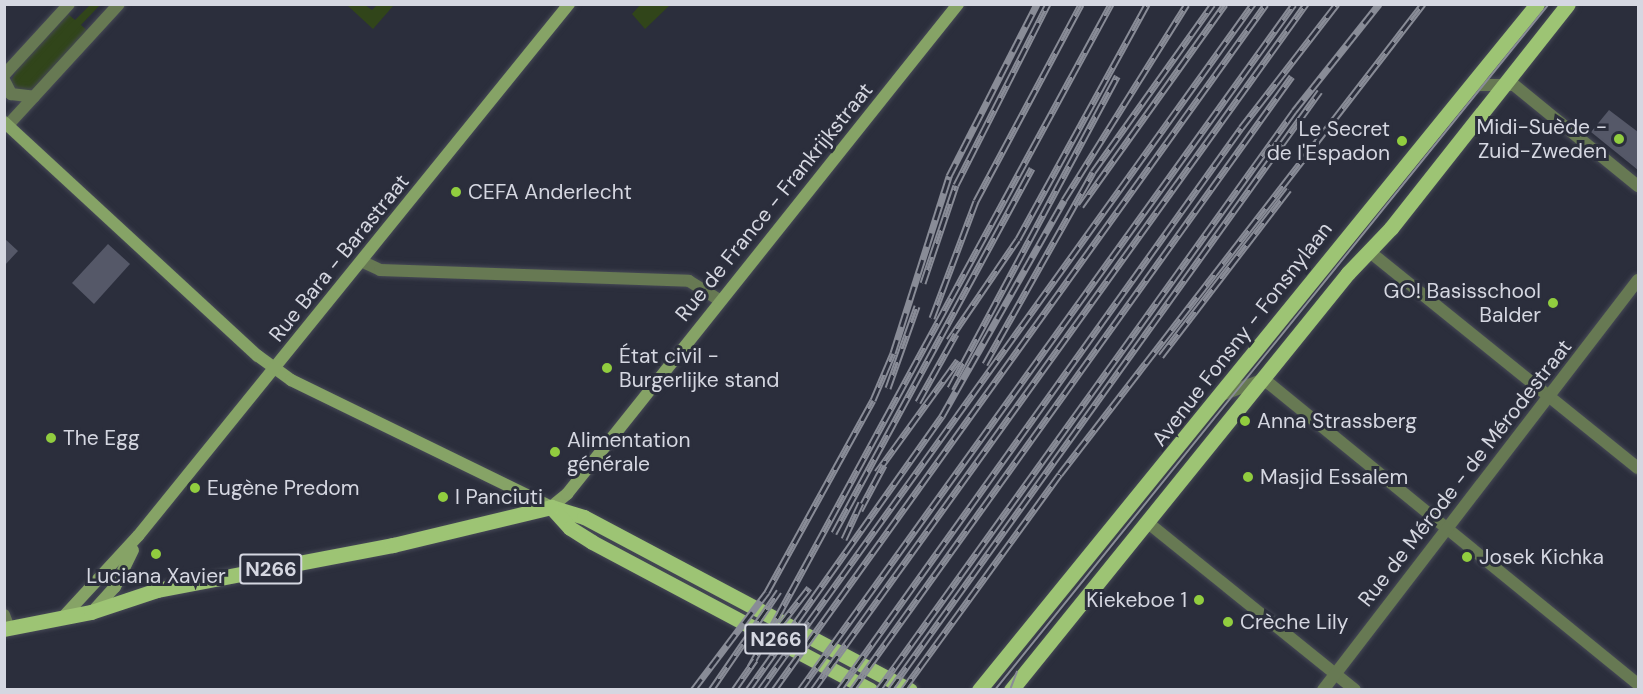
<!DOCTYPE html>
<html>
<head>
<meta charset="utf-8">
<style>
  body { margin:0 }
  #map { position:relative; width:1643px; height:694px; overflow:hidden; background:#2b2e3c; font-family:"DM Sans",sans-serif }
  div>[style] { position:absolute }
  .green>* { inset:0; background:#31451a }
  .building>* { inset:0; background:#555868 }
  .roads { filter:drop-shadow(0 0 2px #464956) drop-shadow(0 0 2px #464956) }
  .street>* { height:12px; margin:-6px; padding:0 6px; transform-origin:6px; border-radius:6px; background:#677953 }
  .secondary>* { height:12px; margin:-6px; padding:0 6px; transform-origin:6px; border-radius:6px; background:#86a366 }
  .primary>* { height:15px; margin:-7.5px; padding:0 7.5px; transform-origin:7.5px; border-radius:7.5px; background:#9dc474 }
  .tram>* { height:1.5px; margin:-0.75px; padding:0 0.75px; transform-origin:0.75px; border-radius:0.75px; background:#898c97 }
  .rail>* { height:7px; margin-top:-3.5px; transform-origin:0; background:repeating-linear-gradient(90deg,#2b2e3c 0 14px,#898c97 0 28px); box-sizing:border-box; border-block:2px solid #898c97 }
  .dots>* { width:16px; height:16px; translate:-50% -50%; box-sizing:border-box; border:3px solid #2b2e3c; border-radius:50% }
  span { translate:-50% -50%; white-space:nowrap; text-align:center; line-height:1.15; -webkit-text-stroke:6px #2b2e3c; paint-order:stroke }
  .shield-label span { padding:2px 4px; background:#2b2e3c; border:2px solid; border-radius:4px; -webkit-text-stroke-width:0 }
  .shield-label { font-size:20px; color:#d5d7e1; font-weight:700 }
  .poi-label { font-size:21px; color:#d5d7e1 }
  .right { translate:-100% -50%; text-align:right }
  .left { translate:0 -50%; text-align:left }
  .street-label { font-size:21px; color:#d5d7e1 }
  .frame { position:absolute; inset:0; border:6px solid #d5d7e1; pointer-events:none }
</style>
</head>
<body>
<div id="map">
  <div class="green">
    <i style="clip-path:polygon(641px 4px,670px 4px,670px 5px,645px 29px,632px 14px)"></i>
    <i style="clip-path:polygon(90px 5px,100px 5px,81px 25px,89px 32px,31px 94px,19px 94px,10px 83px,17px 69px,68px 14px,75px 20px)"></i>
    <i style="clip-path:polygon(347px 5px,365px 5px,372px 10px,377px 5px,394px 5px,373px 29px)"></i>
  </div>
  <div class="building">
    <i style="clip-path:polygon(1609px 110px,1638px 132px,1638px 170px,1591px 132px)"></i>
    <i style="clip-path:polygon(4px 238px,18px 251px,4px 266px)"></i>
    <i style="clip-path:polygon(108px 244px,130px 264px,94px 304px,72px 283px)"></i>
  </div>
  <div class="roads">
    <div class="street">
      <i style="left:4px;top:75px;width:96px;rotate:-47.5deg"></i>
      <i style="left:4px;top:80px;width:16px;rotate:63deg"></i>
      <i style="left:11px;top:94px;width:23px;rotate:7deg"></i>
      <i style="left:1472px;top:85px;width:42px"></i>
      <i style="left:1514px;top:85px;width:160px;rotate:39.2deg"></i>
      <i style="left:8px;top:125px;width:164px;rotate:-47.5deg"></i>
      <i style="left:1370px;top:252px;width:344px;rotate:38.9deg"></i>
      <i style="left:361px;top:261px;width:21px;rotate:25deg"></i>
      <i style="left:380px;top:270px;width:309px;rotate:2deg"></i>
      <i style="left:689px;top:281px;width:36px;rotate:32deg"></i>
      <i style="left:1224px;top:394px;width:40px;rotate:-20.2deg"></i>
      <i style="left:1262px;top:380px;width:10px;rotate:29deg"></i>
      <i style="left:1271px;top:385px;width:473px;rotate:39.2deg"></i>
      <i style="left:1147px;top:522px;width:267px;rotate:38.9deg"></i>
      <i style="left:4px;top:615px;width:14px;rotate:69deg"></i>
      <i style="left:1323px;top:690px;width:517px;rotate:-52.47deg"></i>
    </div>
    <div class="secondary">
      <i style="left:4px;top:122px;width:345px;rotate:42.7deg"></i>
      <i style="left:258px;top:356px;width:41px;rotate:36deg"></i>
      <i style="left:291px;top:380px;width:289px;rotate:26deg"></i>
      <i style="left:551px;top:507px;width:21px;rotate:-39deg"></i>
      <i style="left:567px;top:494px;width:627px;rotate:-51.41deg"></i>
      <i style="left:94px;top:610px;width:31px;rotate:-48deg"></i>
      <i style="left:115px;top:587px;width:41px;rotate:-64.1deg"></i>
      <i style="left:65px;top:615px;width:108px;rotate:-47.3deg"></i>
      <i style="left:138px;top:536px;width:685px;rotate:-50.99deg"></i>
    </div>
    <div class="primary">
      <i style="left:551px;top:507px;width:34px;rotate:17deg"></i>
      <i style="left:584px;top:517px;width:369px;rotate:28deg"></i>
      <i style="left:551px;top:507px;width:28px;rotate:48deg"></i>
      <i style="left:570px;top:528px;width:26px;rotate:32deg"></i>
      <i style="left:592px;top:542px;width:315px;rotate:28deg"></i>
      <i style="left:4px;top:629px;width:89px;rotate:-11.1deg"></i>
      <i style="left:91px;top:612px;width:70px;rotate:-18.4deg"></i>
      <i style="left:157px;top:590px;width:240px;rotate:-10.8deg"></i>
      <i style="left:393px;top:545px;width:163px;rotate:-13.5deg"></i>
      <i style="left:979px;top:690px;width:884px;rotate:-50.87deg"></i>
      <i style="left:1011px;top:690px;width:536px;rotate:-51.06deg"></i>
      <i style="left:1348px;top:273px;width:62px;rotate:-46.3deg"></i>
      <i style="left:1391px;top:228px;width:285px;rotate:-51.7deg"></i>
    </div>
  </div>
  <div class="tram">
    <i style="left:995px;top:690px;width:882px;rotate:-51.08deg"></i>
    <i style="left:1010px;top:690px;width:19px;rotate:-69deg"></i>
  </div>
  <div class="rail">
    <i style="left:1081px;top:206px;width:248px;rotate:-54.5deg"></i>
    <i style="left:923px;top:283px;width:103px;rotate:-71.4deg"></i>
    <i style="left:956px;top:185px;width:203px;rotate:-63.1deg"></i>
    <i style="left:932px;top:318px;width:125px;rotate:-69.4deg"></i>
    <i style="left:976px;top:201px;width:223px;rotate:-61.9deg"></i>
    <i style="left:949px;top:340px;width:122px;rotate:-55.7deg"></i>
    <i style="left:1018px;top:239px;width:268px;rotate:-61.2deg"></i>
    <i style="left:1161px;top:356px;width:210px;rotate:-52.5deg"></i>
    <i style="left:985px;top:364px;width:220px;rotate:-60.6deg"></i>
    <i style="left:1093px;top:172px;width:206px;rotate:-54.5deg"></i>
    <i style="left:888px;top:388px;width:87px;rotate:-70.5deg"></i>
    <i style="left:950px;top:388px;width:354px;rotate:-61.8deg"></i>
    <i style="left:918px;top:402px;width:78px;rotate:-60.8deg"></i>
    <i style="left:877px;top:472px;width:138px;rotate:-54.1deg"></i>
    <i style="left:860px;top:510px;width:51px;rotate:-61.9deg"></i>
    <i style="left:834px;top:533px;width:415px;rotate:-61.5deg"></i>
    <i style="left:844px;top:539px;width:40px;rotate:-65deg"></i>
    <i style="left:781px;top:624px;width:46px;rotate:-52.1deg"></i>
    <i style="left:750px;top:667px;width:755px;rotate:-61.43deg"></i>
    <i style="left:693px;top:690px;width:123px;rotate:-52.9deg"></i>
    <i style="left:767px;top:592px;width:219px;rotate:-61.1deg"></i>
    <i style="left:873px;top:400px;width:51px;rotate:-66.9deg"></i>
    <i style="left:893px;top:353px;width:186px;rotate:-72.4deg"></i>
    <i style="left:949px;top:176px;width:193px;rotate:-62.9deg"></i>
    <i style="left:711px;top:690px;width:120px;rotate:-55.5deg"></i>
    <i style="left:734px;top:690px;width:37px;rotate:-55deg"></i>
    <i style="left:748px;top:690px;width:336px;rotate:-54.7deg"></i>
    <i style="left:942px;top:416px;width:248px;rotate:-60.5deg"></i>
    <i style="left:1064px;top:200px;width:231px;rotate:-57.9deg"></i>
    <i style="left:760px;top:690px;width:845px;rotate:-54.3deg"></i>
    <i style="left:774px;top:690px;width:844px;rotate:-54.35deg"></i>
    <i style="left:800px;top:690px;width:845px;rotate:-54.24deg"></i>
    <i style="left:813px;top:690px;width:845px;rotate:-54.3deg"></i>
    <i style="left:839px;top:690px;width:691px;rotate:-54.42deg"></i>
    <i style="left:1241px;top:128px;width:157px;rotate:-52.3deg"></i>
    <i style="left:852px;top:690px;width:755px;rotate:-54.37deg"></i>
    <i style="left:878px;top:690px;width:713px;rotate:-54.3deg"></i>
    <i style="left:1294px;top:111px;width:137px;rotate:-51.5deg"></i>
    <i style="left:890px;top:690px;width:737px;rotate:-54.33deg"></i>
    <i style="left:903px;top:690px;width:267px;rotate:-54deg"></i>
    <i style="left:1060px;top:474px;width:594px;rotate:-52.32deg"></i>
  </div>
  <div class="dots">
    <i style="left:1619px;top:139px;background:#91cd3f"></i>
    <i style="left:1402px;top:141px;background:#91cd3f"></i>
    <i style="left:456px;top:192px;background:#91cd3f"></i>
    <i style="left:1553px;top:303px;background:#91cd3f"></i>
    <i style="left:607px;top:368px;background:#91cd3f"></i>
    <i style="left:1245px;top:421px;background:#91cd3f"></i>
    <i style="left:51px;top:438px;background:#91cd3f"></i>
    <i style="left:555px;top:452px;background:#91cd3f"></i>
    <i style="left:1248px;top:477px;background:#91cd3f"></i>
    <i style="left:195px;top:488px;background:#91cd3f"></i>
    <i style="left:443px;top:497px;background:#91cd3f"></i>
    <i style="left:156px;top:554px;background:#91cd3f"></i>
    <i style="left:1467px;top:557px;background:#91cd3f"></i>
    <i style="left:1199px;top:600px;background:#91cd3f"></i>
    <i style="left:1228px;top:622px;background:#91cd3f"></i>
  </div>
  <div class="shield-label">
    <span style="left:271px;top:569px">N266</span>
    <span style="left:776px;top:639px">N266</span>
  </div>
  <div class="poi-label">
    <span class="right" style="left:1607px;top:139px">Midi-Suède -<br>Zuid-Zweden</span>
    <span class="right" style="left:1390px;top:141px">Le Secret<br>de l'Espadon</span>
    <span class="left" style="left:468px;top:192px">CEFA Anderlecht</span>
    <span class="right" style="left:1541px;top:303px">GO! Basisschool<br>Balder</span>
    <span class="left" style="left:619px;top:368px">État civil -<br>Burgerlijke stand</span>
    <span class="left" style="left:1257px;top:421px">Anna Strassberg</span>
    <span class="left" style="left:63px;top:438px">The Egg</span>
    <span class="left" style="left:567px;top:452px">Alimentation<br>générale</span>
    <span class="left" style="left:1260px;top:477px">Masjid Essalem</span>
    <span class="left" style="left:207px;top:488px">Eugène Predom</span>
    <span class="left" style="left:455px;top:497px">I Panciuti</span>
    <span class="left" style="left:1479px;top:557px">Josek Kichka</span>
    <span style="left:156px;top:576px">Luciana Xavier</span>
    <span class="right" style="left:1187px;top:600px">Kiekeboe 1</span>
    <span class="left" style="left:1240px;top:622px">Crèche Lily</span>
  </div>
  <div class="street-label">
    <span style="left:774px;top:202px;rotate:-51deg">Rue de France - Frankrijkstraat</span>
    <span style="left:339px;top:258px;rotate:-51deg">Rue Bara - Barastraat</span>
    <span style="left:1242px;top:334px;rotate:-52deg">Avenue Fonsny - Fonsnylaan</span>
    <span style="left:1465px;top:473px;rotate:-52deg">Rue de Mérode - de Mérodestraat</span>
  </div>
  <div class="frame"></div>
</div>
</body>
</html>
